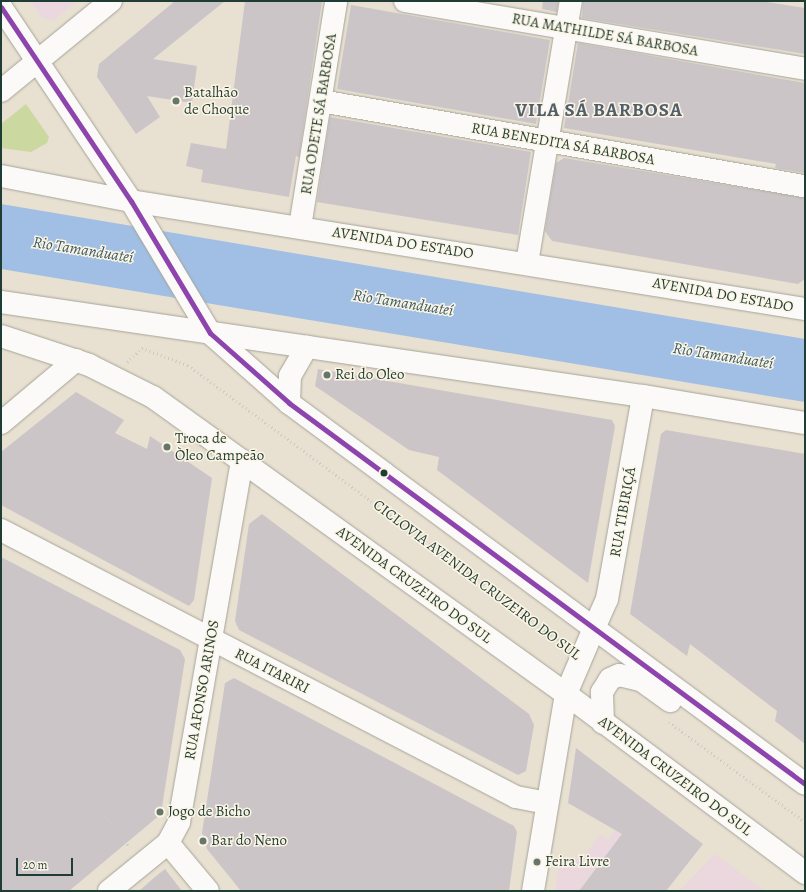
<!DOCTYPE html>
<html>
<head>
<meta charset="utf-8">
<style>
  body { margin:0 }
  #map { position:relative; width:806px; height:892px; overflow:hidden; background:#e8e0d0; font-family:Alegreya,serif }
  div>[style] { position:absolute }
  .built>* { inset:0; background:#ead8de }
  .green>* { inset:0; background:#cbd8a0 }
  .water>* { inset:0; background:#a1bfe4 }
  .building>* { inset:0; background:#cbc5c8 }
  .path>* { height:2.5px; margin-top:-1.25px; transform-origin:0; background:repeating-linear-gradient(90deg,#cacbc6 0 1px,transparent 0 4px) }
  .roads { filter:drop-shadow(0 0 1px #a4a499) drop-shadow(0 0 1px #a4a499) }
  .minor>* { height:22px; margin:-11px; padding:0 11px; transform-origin:11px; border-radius:11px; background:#fcfaf8 }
  .tertiary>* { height:22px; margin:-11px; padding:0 11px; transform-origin:11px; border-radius:11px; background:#fcfaf8 }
  .secondary>* { height:22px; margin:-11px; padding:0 11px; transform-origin:11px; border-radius:11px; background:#fcfaf8 }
  .primary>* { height:22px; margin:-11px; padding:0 11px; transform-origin:11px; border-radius:11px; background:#fcfaf8 }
  .trunk>* { height:22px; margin:-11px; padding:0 11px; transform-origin:11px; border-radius:11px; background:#fcfaf8 }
  .bus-1>* { height:5px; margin:-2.5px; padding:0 2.5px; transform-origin:2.5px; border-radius:2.5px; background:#8e44ad }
  .dots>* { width:11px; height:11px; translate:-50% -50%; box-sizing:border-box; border:2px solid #fcf5e5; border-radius:50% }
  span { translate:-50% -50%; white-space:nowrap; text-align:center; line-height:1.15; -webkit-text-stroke:3px #fcf5e5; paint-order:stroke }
  .street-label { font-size:15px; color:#1f3d34 }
  .poi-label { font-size:15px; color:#1f3d34 }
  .left { translate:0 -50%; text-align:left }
  .water-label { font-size:16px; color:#385a62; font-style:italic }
  .district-label { font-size:19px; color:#515f6c; font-weight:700; letter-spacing:1px }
  .frame { position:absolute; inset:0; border:2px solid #1f3d34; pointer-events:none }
  .scale { position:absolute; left:16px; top:858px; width:57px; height:18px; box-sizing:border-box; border:2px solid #1f3d34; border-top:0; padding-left:5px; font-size:12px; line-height:14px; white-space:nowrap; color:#1f3d34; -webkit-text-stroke:3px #fcf5e5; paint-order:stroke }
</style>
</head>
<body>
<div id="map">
  <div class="built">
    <i style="clip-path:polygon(30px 1px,77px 1px,54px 20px,41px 17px)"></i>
    <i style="clip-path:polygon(640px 797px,647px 802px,583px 885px,590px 891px,555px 891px,560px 857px,582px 860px,600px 834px,608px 840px)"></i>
    <i style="clip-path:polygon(715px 854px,761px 888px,765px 891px,679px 891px)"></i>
  </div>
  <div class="green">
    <i style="clip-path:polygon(26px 104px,49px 137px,47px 143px,31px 152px,1px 148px,1px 124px)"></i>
  </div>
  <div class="water">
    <i style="clip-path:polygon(1px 204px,805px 339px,805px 402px,1px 269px)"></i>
  </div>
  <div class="building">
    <i style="clip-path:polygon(175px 1px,225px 1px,153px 59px,197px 66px,192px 103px,147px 96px,160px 117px,136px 134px,97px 77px,99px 64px)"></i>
    <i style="clip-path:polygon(245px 1px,322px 1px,299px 157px,296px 156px,289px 197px,201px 182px,203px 170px,186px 166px,191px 143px,226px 149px)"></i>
    <i style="clip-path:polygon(543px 1px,558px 1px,557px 12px,542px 9px)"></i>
    <i style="clip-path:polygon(583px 1px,760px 1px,805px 8px,805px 54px,582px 18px)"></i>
    <i style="clip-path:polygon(351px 5px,550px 40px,536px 124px,337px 89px)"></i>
    <i style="clip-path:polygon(578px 43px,805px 83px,805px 173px,775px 168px,776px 164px,564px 128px)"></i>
    <i style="clip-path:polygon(330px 117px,531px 152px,518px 235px,317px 202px)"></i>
    <i style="clip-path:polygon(564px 158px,805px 198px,805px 279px,798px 284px,552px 241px,545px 231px,556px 163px)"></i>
    <i style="clip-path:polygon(318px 369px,612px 420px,615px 426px,588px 583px,437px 470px,439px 457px,409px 450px,315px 386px)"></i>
    <i style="clip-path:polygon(76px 392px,124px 420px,115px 433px,147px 449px,150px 436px,212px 478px,194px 600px,189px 606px,1px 505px,1px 452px)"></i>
    <i style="clip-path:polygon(666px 430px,805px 454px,805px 744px,775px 721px,777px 711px,690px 644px,687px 656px,630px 614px,661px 434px)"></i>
    <i style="clip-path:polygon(262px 514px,529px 714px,534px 725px,526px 771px,518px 775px,239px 630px,235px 621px,249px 524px)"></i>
    <i style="clip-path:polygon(1px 557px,180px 650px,185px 659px,161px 814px,69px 891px,1px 891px)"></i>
    <i style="clip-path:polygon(234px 678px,514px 826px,517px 832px,509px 891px,241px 891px,207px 849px,202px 833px,225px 683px)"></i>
    <i style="clip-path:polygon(576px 748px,703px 844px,666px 891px,579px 891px,622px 834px,568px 803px)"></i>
    <i style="clip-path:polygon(165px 869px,182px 891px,139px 891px,155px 877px)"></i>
  </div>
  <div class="path">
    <i style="left:127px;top:362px;width:21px;rotate:-43deg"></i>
    <i style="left:142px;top:348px;width:49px;rotate:20.3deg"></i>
    <i style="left:188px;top:365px;width:470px;rotate:36.6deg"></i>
    <i style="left:669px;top:722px;width:169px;rotate:36.3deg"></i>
    <i style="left:65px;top:766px;width:104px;rotate:51.3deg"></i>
  </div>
  <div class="roads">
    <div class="minor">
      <i style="left:405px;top:1px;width:406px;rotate:9.6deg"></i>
      <i style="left:1px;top:91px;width:142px;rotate:-39.3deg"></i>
      <i style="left:321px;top:101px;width:491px;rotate:10deg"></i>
      <i style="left:300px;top:227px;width:229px;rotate:-80.9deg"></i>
      <i style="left:527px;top:263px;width:266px;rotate:-80.5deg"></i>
      <i style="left:1px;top:530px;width:580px;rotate:27.4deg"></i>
      <i style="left:516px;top:797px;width:31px;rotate:11deg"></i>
      <i style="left:168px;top:843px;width:62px;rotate:50.2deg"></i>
    </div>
    <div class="tertiary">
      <i style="left:1px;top:7px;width:234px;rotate:56.2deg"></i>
      <i style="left:1px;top:423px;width:98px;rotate:-40deg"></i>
      <i style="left:595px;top:626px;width:30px;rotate:-66deg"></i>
      <i style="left:607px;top:599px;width:206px;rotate:-79.9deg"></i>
      <i style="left:109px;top:891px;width:76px;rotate:-39.1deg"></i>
      <i style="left:168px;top:843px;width:24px;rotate:-62deg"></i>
      <i style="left:179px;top:822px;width:367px;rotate:-80.1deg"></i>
    </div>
    <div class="secondary">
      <i style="left:533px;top:891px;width:200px;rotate:-80.5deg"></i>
      <i style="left:566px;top:694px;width:74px;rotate:-66.9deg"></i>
    </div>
    <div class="primary">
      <i style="left:131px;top:201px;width:154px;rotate:59.1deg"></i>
      <i style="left:210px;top:333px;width:106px;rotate:41.5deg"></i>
      <i style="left:289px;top:403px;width:641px;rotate:36.44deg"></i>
      <i style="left:1px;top:336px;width:93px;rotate:18.2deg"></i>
      <i style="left:89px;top:365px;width:72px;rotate:26.6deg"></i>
      <i style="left:153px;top:397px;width:509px;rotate:35.72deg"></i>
      <i style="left:566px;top:694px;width:299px;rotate:36.8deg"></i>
      <i style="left:603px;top:723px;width:31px;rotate:-92deg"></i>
      <i style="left:602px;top:692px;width:15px;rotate:-58deg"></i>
      <i style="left:610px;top:679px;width:10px;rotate:-24deg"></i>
      <i style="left:619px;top:675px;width:23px;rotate:13deg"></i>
      <i style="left:641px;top:680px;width:36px;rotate:36deg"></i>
    </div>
    <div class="trunk">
      <i style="left:1px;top:176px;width:132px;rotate:10.9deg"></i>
      <i style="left:131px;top:201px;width:683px;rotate:9.1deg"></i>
      <i style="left:1px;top:302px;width:649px;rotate:8.33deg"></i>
      <i style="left:643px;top:396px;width:164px;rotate:9.5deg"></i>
      <i style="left:289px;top:403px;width:27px;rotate:-88deg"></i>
      <i style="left:290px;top:376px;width:34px;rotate:-60deg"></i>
    </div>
  </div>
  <div class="bus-1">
    <i style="left:1px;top:7px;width:234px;rotate:56.2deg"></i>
    <i style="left:131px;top:201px;width:154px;rotate:59.1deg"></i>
    <i style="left:210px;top:333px;width:106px;rotate:41.5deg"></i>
    <i style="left:289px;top:403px;width:641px;rotate:36.44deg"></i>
  </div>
  <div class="dots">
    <i style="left:176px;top:101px;background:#65766b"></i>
    <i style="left:327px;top:375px;background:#65766b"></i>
    <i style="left:167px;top:447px;background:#65766b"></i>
    <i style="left:384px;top:473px;background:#1f3d34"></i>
    <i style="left:160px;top:812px;background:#65766b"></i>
    <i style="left:203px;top:841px;background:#65766b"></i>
    <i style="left:537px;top:862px;background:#65766b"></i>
  </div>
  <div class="street-label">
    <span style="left:605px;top:35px;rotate:10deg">RUA MATHILDE SÁ BARBOSA</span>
    <span style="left:319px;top:114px;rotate:-81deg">RUA ODETE SÁ BARBOSA</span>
    <span style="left:563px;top:144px;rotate:10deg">RUA BENEDITA SÁ BARBOSA</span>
    <span style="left:403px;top:243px;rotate:9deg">AVENIDA DO ESTADO</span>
    <span style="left:723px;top:295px;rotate:10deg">AVENIDA DO ESTADO</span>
    <span style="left:623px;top:512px;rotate:-80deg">RUA TIBIRIÇÁ</span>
    <span style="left:477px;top:580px;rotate:37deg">CICLOVIA AVENIDA CRUZEIRO DO SUL</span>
    <span style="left:414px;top:585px;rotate:36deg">AVENIDA CRUZEIRO DO SUL</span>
    <span style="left:272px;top:671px;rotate:27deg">RUA ITARIRI</span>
    <span style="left:202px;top:690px;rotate:-80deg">RUA AFONSO ARINOS</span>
    <span style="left:675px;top:776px;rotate:37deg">AVENIDA CRUZEIRO DO SUL</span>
  </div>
  <div class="poi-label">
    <span class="left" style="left:184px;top:101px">Batalhão<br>de Choque</span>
    <span class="left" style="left:335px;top:375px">Rei do Oleo</span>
    <span class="left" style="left:175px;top:447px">Troca de<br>Òleo Campeão</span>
    <span class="left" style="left:168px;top:812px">Jogo de Bicho</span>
    <span class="left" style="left:211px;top:841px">Bar do Neno</span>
    <span class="left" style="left:545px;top:862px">Feira Livre</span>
  </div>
  <div class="water-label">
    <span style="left:83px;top:250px;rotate:9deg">Rio Tamanduateí</span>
    <span style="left:403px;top:303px;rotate:9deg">Rio Tamanduateí</span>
    <span style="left:723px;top:356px;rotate:9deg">Rio Tamanduateí</span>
  </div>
  <div class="district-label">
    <span style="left:599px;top:111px">VILA SÁ BARBOSA</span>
  </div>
  <div class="frame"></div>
  <div class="scale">20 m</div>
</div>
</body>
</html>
